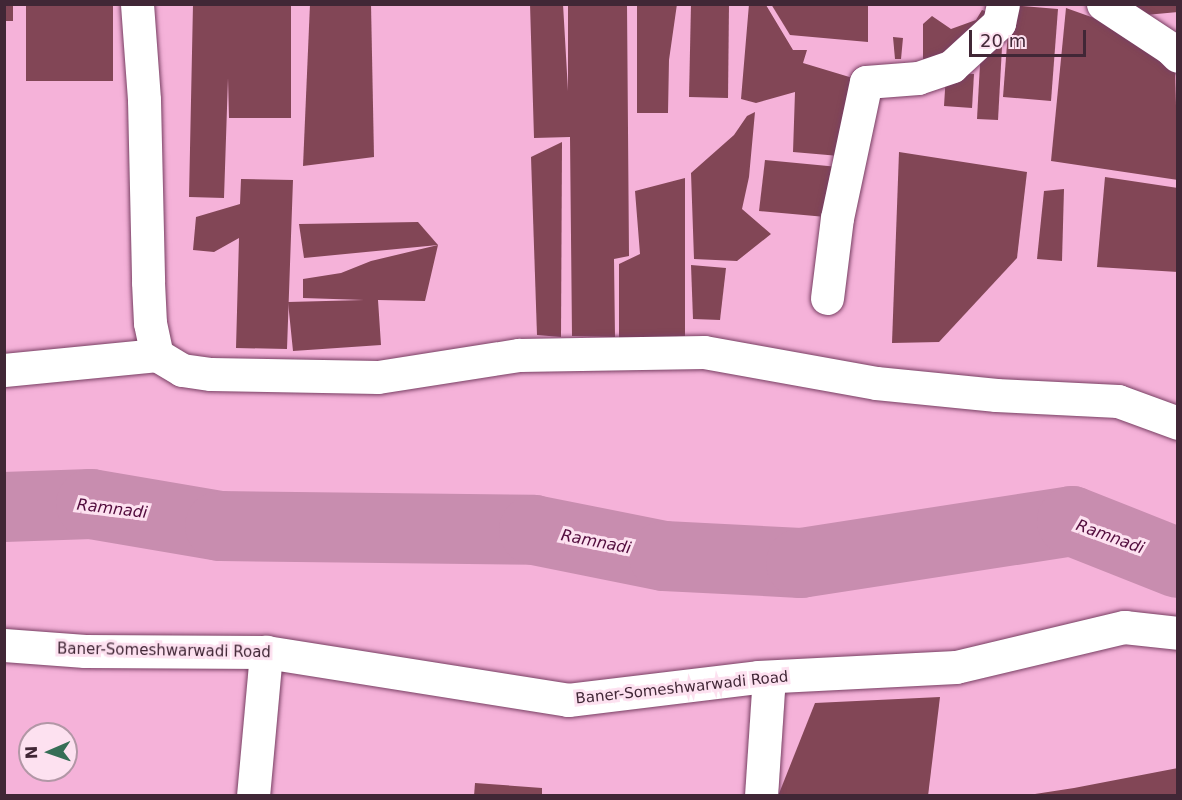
<!DOCTYPE html>
<html>
<head>
<meta charset="utf-8">
<style>
  body { margin:0 }
  #map { position:relative; width:1182px; height:800px; overflow:hidden; background:#f5b2d9; font-family:"DejaVu Sans",sans-serif }
  div>[style] { position:absolute }
  .river>* { height:70px; margin:-35px; padding:0 35px; transform-origin:35px; border-radius:35px; background:#c88daf }
  .building>* { inset:0; background:#824656 }
  .roads { filter:drop-shadow(0 0 2px #783f63) drop-shadow(0 0 2px #783f63) }
  .minor>* { height:33px; margin:-16.5px; padding:0 16.5px; transform-origin:16.5px; border-radius:16.5px; background:#fff }
  span { translate:-50% -50%; white-space:nowrap; text-align:center; line-height:1.15; -webkit-text-stroke:6px #fde1f0; paint-order:stroke }
  .street-label { font-size:15px; color:#412736 }
  .water-label { font-size:16px; color:#520c3d; font-style:italic }
  .frame { position:absolute; inset:0; border:6px solid #412736; pointer-events:none }
  .north { position:absolute; left:18px; top:722px; width:60px; height:60px; box-sizing:border-box; background:#fde1f0; border:2px solid #b297a6; border-radius:50%; rotate:268deg; font-size:16px; font-weight:700; line-height:24px; text-align:center; color:#412736 }
  .north::after { content:''; display:block; margin:auto; width:21px; height:27px; background:#366e56; clip-path:polygon(50% 0,100% 100%,50% 72%,0 100%) }
  .scale { position:absolute; left:969px; top:30px; width:117px; height:27px; box-sizing:border-box; border:3px solid #412736; border-top:0; padding-left:8px; font-size:18px; line-height:21px; white-space:nowrap; color:#412736; -webkit-text-stroke:4px #fde1f0; paint-order:stroke }
</style>
</head>
<body>
<div id="map">
  <div class="river">
    <i style="left:4px;top:507px;width:87px;rotate:-2deg"></i>
    <i style="left:91px;top:504px;width:131px;rotate:9.7deg"></i>
    <i style="left:220px;top:526px;width:314px;rotate:0.7deg"></i>
    <i style="left:534px;top:530px;width:133px;rotate:11.3deg"></i>
    <i style="left:664px;top:556px;width:137px;rotate:2.9deg"></i>
    <i style="left:801px;top:563px;width:274px;rotate:-8.8deg"></i>
    <i style="left:1072px;top:521px;width:114px;rotate:21.6deg"></i>
  </div>
  <div class="building">
    <i style="clip-path:polygon(4px 4px,13px 4px,13px 21px,4px 21px)"></i>
    <i style="clip-path:polygon(26px 4px,113px 4px,113px 81px,26px 81px)"></i>
    <i style="clip-path:polygon(193px 4px,291px 4px,291px 118px,229px 118px,228px 78px,224px 198px,189px 197px)"></i>
    <i style="clip-path:polygon(310px 4px,371px 4px,374px 157px,303px 166px)"></i>
    <i style="clip-path:polygon(530px 4px,563px 4px,568px 91px,568px 4px,627px 4px,629px 256px,614px 259px,615px 337px,572px 336px,570px 137px,534px 138px)"></i>
    <i style="clip-path:polygon(637px 4px,677px 4px,669px 60px,668px 113px,637px 113px)"></i>
    <i style="clip-path:polygon(691px 4px,729px 4px,728px 98px,689px 97px)"></i>
    <i style="clip-path:polygon(749px 4px,766px 5px,793px 50px,807px 50px,803px 63px,866px 82px,851px 157px,793px 152px,795px 92px,756px 103px,741px 99px)"></i>
    <i style="clip-path:polygon(771px 4px,868px 4px,868px 42px,790px 35px)"></i>
    <i style="clip-path:polygon(1010px 5px,1058px 9px,1051px 101px,1003px 97px)"></i>
    <i style="clip-path:polygon(1134px 5px,1178px 5px,1178px 12px,1135px 16px)"></i>
    <i style="clip-path:polygon(1066px 8px,1125px 29px,1175px 68px,1178px 180px,1051px 161px)"></i>
    <i style="clip-path:polygon(982px 10px,996px 15px,950px 58px,923px 59px,923px 24px,932px 16px,951px 29px,976px 20px)"></i>
    <i style="clip-path:polygon(893px 37px,903px 38px,901px 59px,895px 59px)"></i>
    <i style="clip-path:polygon(981px 46px,1002px 47px,998px 120px,977px 119px)"></i>
    <i style="clip-path:polygon(946px 73px,974px 74px,972px 108px,944px 106px)"></i>
    <i style="clip-path:polygon(755px 112px,749px 177px,742px 209px,771px 234px,737px 261px,694px 259px,691px 173px,734px 135px,747px 116px)"></i>
    <i style="clip-path:polygon(562px 142px,561px 337px,537px 335px,531px 157px)"></i>
    <i style="clip-path:polygon(899px 152px,1027px 172px,1017px 258px,939px 342px,892px 343px)"></i>
    <i style="clip-path:polygon(765px 160px,849px 168px,837px 218px,759px 211px)"></i>
    <i style="clip-path:polygon(1105px 177px,1178px 188px,1178px 272px,1097px 267px)"></i>
    <i style="clip-path:polygon(685px 178px,685px 336px,619px 343px,619px 264px,640px 254px,635px 191px)"></i>
    <i style="clip-path:polygon(241px 179px,293px 180px,287px 349px,236px 348px,239px 238px,214px 252px,193px 250px,196px 217px,240px 204px)"></i>
    <i style="clip-path:polygon(1064px 189px,1062px 261px,1037px 259px,1044px 191px)"></i>
    <i style="clip-path:polygon(418px 222px,438px 245px,304px 258px,299px 224px)"></i>
    <i style="clip-path:polygon(438px 245px,425px 301px,378px 300px,381px 345px,293px 351px,288px 302px,364px 300px,303px 298px,303px 279px,341px 273px,371px 261px)"></i>
    <i style="clip-path:polygon(691px 265px,726px 268px,720px 320px,693px 319px)"></i>
    <i style="clip-path:polygon(940px 697px,928px 796px,778px 796px,815px 703px)"></i>
    <i style="clip-path:polygon(1178px 768px,1178px 796px,1022px 796px,1074px 788px)"></i>
    <i style="clip-path:polygon(475px 783px,542px 788px,542px 796px,474px 796px)"></i>
  </div>
  <div class="roads">
    <div class="minor">
      <i style="left:137px;top:4px;width:96px;rotate:85.8deg"></i>
      <i style="left:144px;top:100px;width:182px;rotate:88.7deg"></i>
      <i style="left:148px;top:282px;width:41px;rotate:87.2deg"></i>
      <i style="left:150px;top:323px;width:33px;rotate:78deg"></i>
      <i style="left:1103px;top:4px;width:80px;rotate:33.3deg"></i>
      <i style="left:1170px;top:48px;width:11px;rotate:45deg"></i>
      <i style="left:827px;top:298px;width:81px;rotate:-82.9deg"></i>
      <i style="left:837px;top:218px;width:139px;rotate:-78deg"></i>
      <i style="left:866px;top:82px;width:52px;rotate:-4.4deg"></i>
      <i style="left:918px;top:78px;width:36px;rotate:-19deg"></i>
      <i style="left:952px;top:66px;width:64px;rotate:-42.5deg"></i>
      <i style="left:999px;top:23px;width:19px;rotate:-78deg"></i>
      <i style="left:4px;top:370px;width:154px;rotate:-5.6deg"></i>
      <i style="left:157px;top:355px;width:29px;rotate:31deg"></i>
      <i style="left:182px;top:370px;width:29px;rotate:8deg"></i>
      <i style="left:211px;top:374px;width:167px;rotate:1deg"></i>
      <i style="left:378px;top:377px;width:143px;rotate:-8.9deg"></i>
      <i style="left:519px;top:355px;width:185px;rotate:-0.9deg"></i>
      <i style="left:704px;top:352px;width:175px;rotate:10.2deg"></i>
      <i style="left:876px;top:383px;width:121px;rotate:5.7deg"></i>
      <i style="left:996px;top:395px;width:122px;rotate:2.8deg"></i>
      <i style="left:1118px;top:401px;width:64px;rotate:20.1deg"></i>
      <i style="left:4px;top:645px;width:81px;rotate:4.2deg"></i>
      <i style="left:85px;top:651px;width:181px;rotate:0.3deg"></i>
      <i style="left:266px;top:652px;width:306px;rotate:9deg"></i>
      <i style="left:568px;top:700px;width:191px;rotate:-6.9deg"></i>
      <i style="left:758px;top:677px;width:198px;rotate:-2.9deg"></i>
      <i style="left:956px;top:667px;width:173px;rotate:-13.4deg"></i>
      <i style="left:1124px;top:627px;width:54px;rotate:6.3deg"></i>
      <i style="left:253px;top:796px;width:145px;rotate:-84.8deg"></i>
      <i style="left:761px;top:796px;width:119px;rotate:-86.2deg"></i>
    </div>
  </div>
  <div class="street-label">
    <span style="left:164px;top:651px;rotate:1deg">Baner-Someshwarwadi Road</span>
    <span style="left:682px;top:688px;rotate:-6deg">Baner-Someshwarwadi Road</span>
  </div>
  <div class="water-label">
    <span style="left:112px;top:509px;rotate:7deg">Ramnadi</span>
    <span style="left:1110px;top:537px;rotate:20deg">Ramnadi</span>
    <span style="left:596px;top:542px;rotate:11deg">Ramnadi</span>
  </div>
  <div class="frame"></div>
  <div class="north">N</div>
  <div class="scale">20 m</div>
</div>
</body>
</html>
